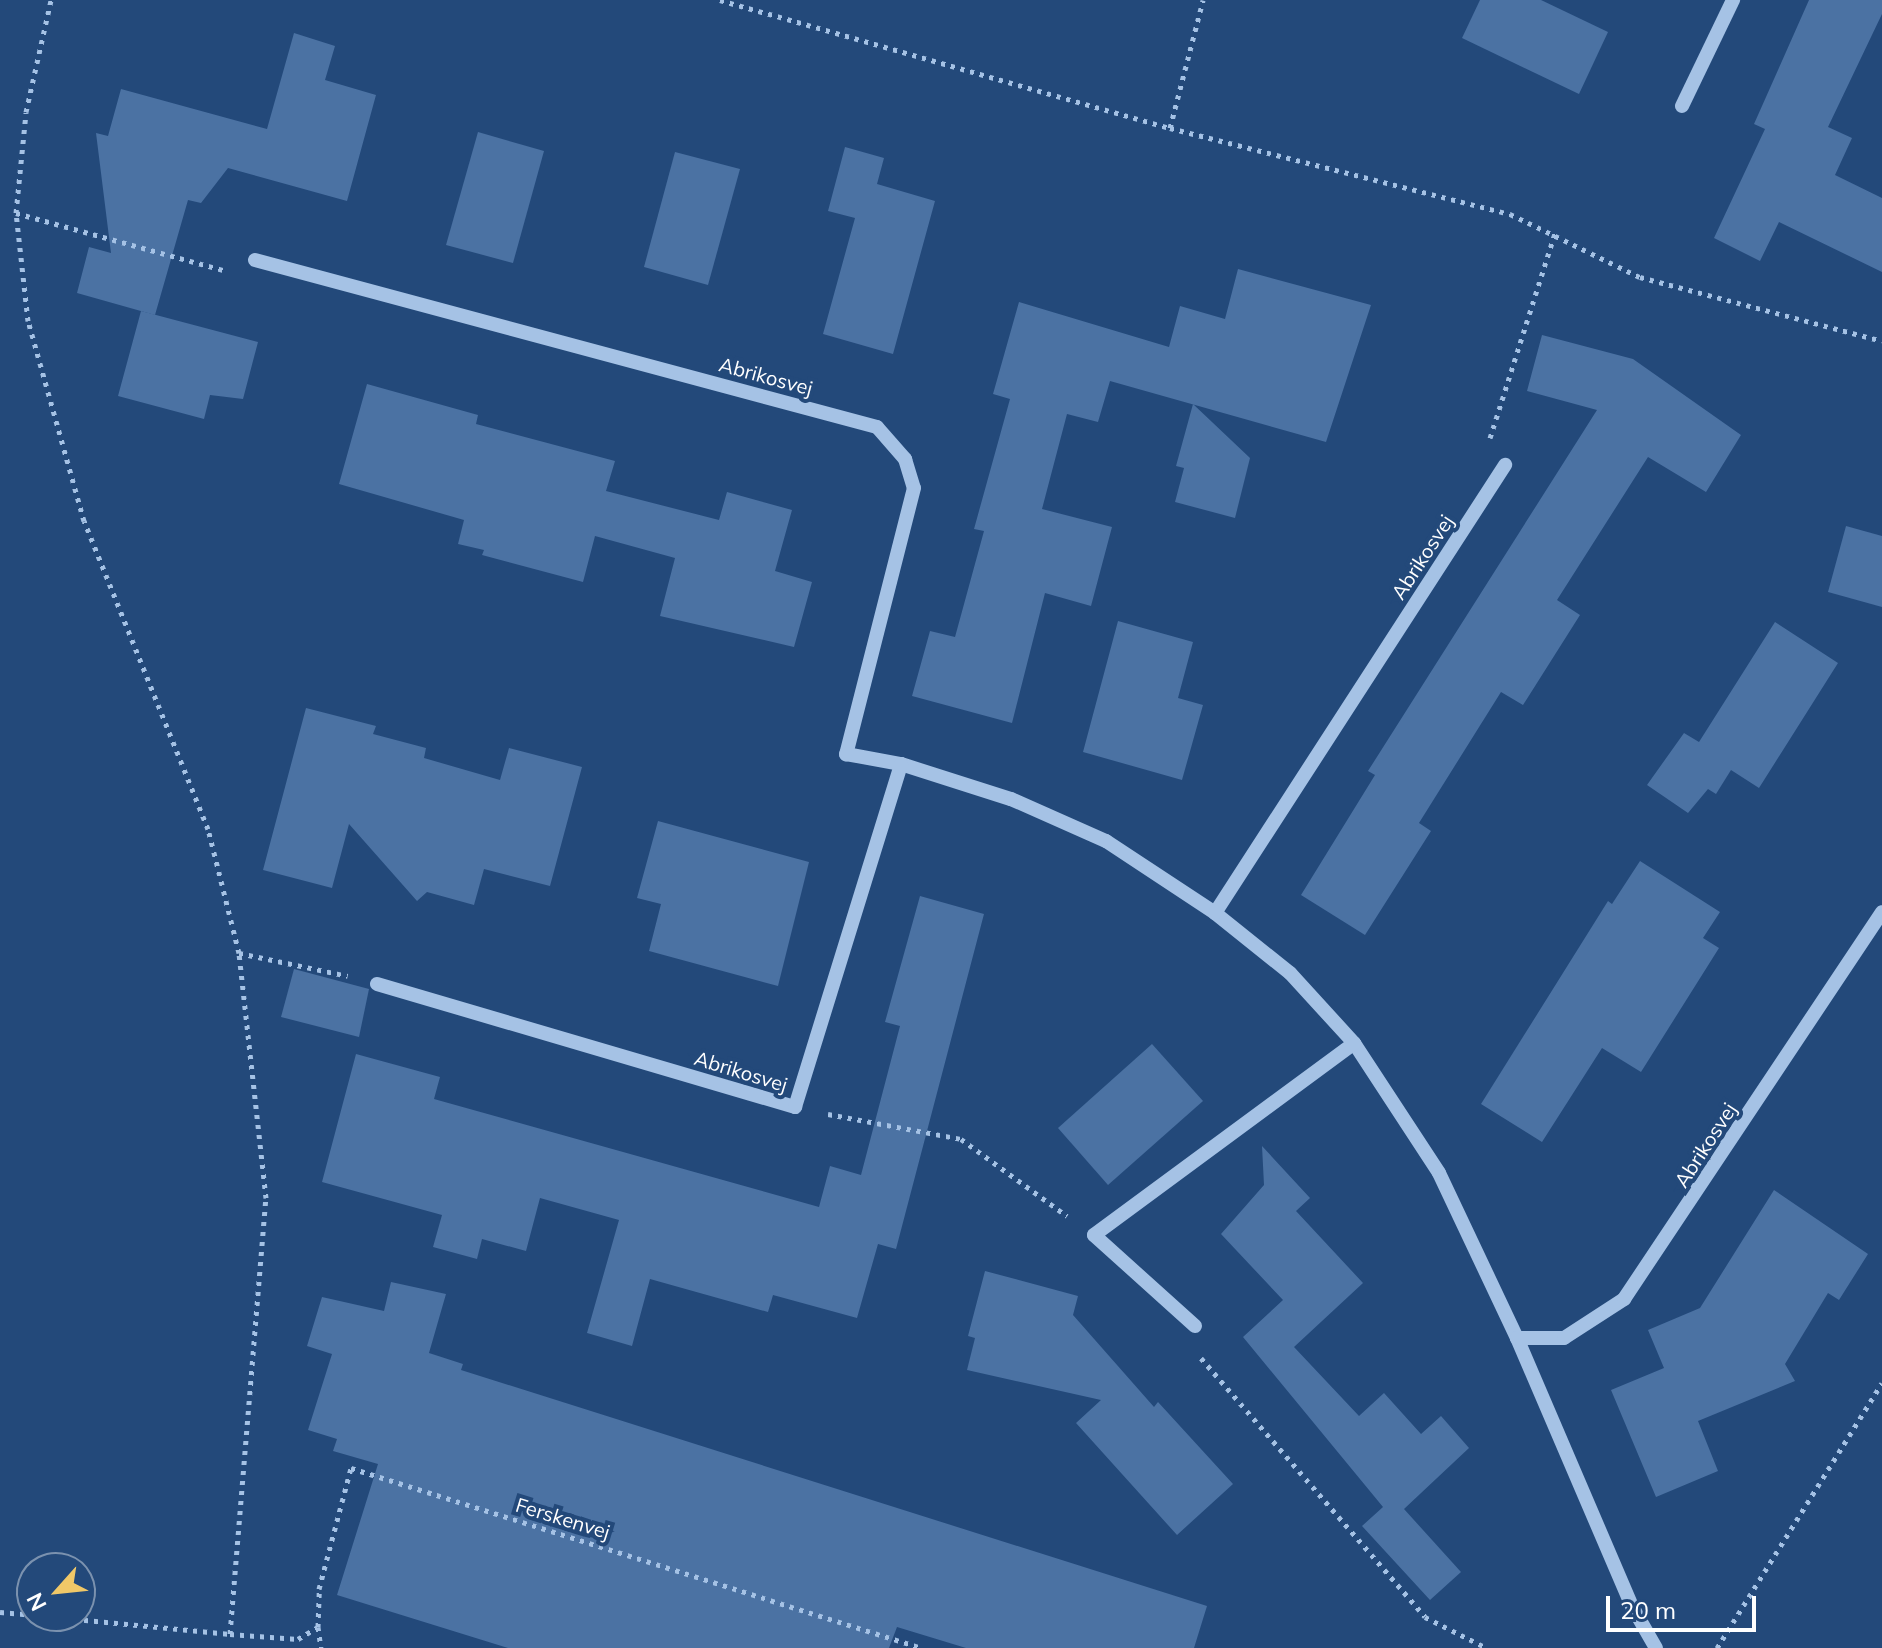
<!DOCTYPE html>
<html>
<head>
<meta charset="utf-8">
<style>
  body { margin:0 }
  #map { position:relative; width:1882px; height:1648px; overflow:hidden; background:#23497a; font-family:Mulish,sans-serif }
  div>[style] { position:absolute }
  .building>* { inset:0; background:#4b72a3 }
  .path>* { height:5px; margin-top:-2.5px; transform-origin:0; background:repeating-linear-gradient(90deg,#a5c2e5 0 4px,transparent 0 10px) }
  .minor>* { height:14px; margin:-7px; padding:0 7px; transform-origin:7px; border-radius:7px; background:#a5c2e5 }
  span { translate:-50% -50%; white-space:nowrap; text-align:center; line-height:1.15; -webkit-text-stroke:8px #23497a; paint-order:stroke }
  .street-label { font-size:20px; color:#fff }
  .north { position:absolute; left:16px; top:1552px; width:80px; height:80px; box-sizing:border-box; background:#23497a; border:2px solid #7b92af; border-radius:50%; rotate:243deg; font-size:22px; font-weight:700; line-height:32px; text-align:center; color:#fff }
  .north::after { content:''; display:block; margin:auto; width:28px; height:36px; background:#f0c868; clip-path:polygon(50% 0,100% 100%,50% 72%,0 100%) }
  .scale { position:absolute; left:1606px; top:1596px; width:150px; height:36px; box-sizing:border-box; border:4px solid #fff; border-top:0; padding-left:10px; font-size:24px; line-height:28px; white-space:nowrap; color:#fff; -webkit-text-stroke:6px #23497a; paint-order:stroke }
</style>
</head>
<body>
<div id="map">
  <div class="building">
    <i style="clip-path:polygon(1480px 0,1541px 0,1608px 32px,1579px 94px,1462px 38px)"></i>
    <i style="clip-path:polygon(1809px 0,1882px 0,1882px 14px,1828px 127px,1852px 138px,1835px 175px,1882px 198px,1882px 272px,1779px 222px,1760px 261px,1714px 238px,1765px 129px,1754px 124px)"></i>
    <i style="clip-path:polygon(294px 33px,335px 46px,325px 80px,376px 95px,347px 201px,228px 168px,201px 203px,188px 200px,155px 315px,77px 293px,89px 247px,111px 253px,96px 133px,108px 136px,121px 89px,267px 129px)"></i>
    <i style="clip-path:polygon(478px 132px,544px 151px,513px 263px,446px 245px)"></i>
    <i style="clip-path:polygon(845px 147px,884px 158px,877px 184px,935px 201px,893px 354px,823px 334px,855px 218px,828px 211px)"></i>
    <i style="clip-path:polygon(675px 152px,740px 169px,708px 285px,644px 267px)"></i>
    <i style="clip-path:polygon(1238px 269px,1371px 305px,1326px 442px,1110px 381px,1098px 422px,1067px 414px,1042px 509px,1112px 527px,1091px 606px,1045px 593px,1012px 723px,912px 696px,930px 631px,955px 637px,984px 531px,974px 529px,1010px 399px,993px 394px,1019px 302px,1169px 347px,1180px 306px,1225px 319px)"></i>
    <i style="clip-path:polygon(141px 311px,258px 342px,243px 399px,210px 395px,204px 419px,118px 396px)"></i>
    <i style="clip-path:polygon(1542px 335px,1633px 359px,1741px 435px,1706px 492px,1648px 457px,1557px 600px,1580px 615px,1523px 705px,1501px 692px,1419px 823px,1431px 831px,1365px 935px,1301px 895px,1375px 775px,1368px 771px,1597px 410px,1527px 391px)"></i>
    <i style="clip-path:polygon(367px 384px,478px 415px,476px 424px,615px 461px,606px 491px,719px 520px,727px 492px,792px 510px,775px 571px,812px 582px,794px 647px,660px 616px,675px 558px,595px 536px,583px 582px,482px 555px,484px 550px,458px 544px,464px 520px,339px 484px)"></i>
    <i style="clip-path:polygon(1193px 404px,1250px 458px,1235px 518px,1175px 502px,1184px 468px,1176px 466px)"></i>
    <i style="clip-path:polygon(1846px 526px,1882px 536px,1882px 607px,1828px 592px)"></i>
    <i style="clip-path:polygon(1118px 621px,1193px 642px,1178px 698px,1203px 705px,1182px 780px,1083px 752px)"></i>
    <i style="clip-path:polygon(1775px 622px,1838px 663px,1759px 788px,1731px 770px,1716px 794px,1708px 789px,1688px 813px,1647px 785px,1684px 733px,1699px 742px)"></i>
    <i style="clip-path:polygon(306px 708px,376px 726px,373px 734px,426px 748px,424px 758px,500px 780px,509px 748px,582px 767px,550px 886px,484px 869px,474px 905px,427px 892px,417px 901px,349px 824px,332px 888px,263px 870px)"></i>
    <i style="clip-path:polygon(658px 821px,809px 862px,778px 986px,649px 951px,661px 904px,637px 898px)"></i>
    <i style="clip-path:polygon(1640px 861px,1720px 912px,1703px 938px,1719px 948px,1641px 1072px,1602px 1048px,1542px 1142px,1481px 1104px,1608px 901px,1612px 904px)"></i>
    <i style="clip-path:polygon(920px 896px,984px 914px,896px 1249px,878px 1244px,857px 1318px,773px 1295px,768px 1312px,650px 1279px,632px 1346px,587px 1333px,619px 1220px,540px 1198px,526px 1251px,482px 1239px,477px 1259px,433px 1247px,442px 1215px,322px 1182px,356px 1054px,440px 1077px,434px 1099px,819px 1207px,830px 1166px,861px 1175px,900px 1026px,885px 1022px)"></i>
    <i style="clip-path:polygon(294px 969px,369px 989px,359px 1037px,281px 1017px)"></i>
    <i style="clip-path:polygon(1152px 1044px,1203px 1101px,1108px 1185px,1058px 1128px)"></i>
    <i style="clip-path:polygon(1262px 1146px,1310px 1198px,1296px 1211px,1363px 1283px,1294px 1347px,1359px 1416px,1384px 1393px,1421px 1434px,1441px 1416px,1469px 1448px,1404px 1509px,1461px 1572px,1430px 1600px,1362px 1526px,1383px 1507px,1243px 1337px,1283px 1300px,1221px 1234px,1264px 1185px)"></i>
    <i style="clip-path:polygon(1774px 1190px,1868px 1254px,1839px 1300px,1828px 1293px,1785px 1364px,1795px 1381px,1698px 1421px,1718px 1471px,1656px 1497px,1611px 1390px,1664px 1368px,1648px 1330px,1700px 1308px)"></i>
    <i style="clip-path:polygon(985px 1271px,1078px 1296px,1073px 1315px,1154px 1407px,1158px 1402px,1233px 1484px,1177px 1535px,1076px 1423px,1101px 1400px,967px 1370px,975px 1338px,968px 1336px)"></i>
    <i style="clip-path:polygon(391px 1282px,446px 1294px,429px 1353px,463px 1364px,461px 1370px,1207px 1606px,1194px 1648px,966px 1648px,897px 1627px,889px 1648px,508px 1648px,337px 1595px,378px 1464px,333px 1451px,337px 1439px,308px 1430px,332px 1354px,307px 1346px,322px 1297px,384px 1311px)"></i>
  </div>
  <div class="path">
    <i style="left:720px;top:0;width:468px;rotate:15.9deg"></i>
    <i style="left:1170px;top:128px;width:351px;rotate:14.2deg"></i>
    <i style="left:1510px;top:214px;width:144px;rotate:25.9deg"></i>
    <i style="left:1640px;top:277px;width:250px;rotate:14.8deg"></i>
    <i style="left:1170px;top:128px;width:132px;rotate:-75.5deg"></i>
    <i style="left:16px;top:213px;width:219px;rotate:15.4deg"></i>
    <i style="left:1490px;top:438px;width:215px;rotate:-72.4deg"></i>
    <i style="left:239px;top:953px;width:111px;rotate:11.9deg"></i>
    <i style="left:828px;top:1114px;width:135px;rotate:10.6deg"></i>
    <i style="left:961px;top:1139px;width:131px;rotate:36deg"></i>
    <i style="left:1201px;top:1358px;width:342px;rotate:49.1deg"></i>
    <i style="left:1425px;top:1617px;width:69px;rotate:26.6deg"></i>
    <i style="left:0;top:1612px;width:32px;rotate:5deg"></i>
    <i style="left:44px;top:1616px;width:187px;rotate:5.5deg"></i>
    <i style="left:230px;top:1634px;width:437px;rotate:-85.3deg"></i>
    <i style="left:266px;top:1198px;width:246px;rotate:-96.3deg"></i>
    <i style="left:239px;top:953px;width:128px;rotate:-104deg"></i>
    <i style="left:208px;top:829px;width:332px;rotate:-111.9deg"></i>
    <i style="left:84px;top:521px;width:208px;rotate:-105.6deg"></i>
    <i style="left:28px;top:321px;width:109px;rotate:-96.3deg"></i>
    <i style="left:16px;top:213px;width:101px;rotate:-84.3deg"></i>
    <i style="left:26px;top:112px;width:115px;rotate:-77.4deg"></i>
    <i style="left:318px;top:1627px;width:38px;rotate:-88deg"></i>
    <i style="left:319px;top:1589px;width:125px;rotate:-75.2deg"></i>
    <i style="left:351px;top:1468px;width:599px;rotate:17.5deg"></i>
    <i style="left:230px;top:1634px;width:68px;rotate:4.2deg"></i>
    <i style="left:298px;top:1639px;width:23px;rotate:-31deg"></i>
    <i style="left:318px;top:1627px;width:21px;rotate:82deg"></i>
    <i style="left:1717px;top:1648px;width:312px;rotate:-58.1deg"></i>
  </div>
  <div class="minor">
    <i style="left:1682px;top:106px;width:118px;rotate:-64.3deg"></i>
    <i style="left:255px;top:260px;width:644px;rotate:15.03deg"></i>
    <i style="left:877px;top:427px;width:43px;rotate:48.8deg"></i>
    <i style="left:905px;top:459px;width:30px;rotate:73deg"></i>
    <i style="left:914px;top:488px;width:275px;rotate:104.3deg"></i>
    <i style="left:846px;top:754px;width:56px;rotate:10.3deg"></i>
    <i style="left:901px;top:764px;width:115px;rotate:17.7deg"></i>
    <i style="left:1011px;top:799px;width:104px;rotate:23.9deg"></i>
    <i style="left:1106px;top:841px;width:131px;rotate:33.4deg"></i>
    <i style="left:1215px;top:913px;width:96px;rotate:38.7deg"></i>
    <i style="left:1290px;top:973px;width:95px;rotate:47.6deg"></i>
    <i style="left:1354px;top:1043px;width:155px;rotate:56.8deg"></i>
    <i style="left:1439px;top:1173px;width:183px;rotate:64.7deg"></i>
    <i style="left:1517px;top:1338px;width:294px;rotate:66.8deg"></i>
    <i style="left:1633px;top:1608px;width:46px;rotate:60.1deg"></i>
    <i style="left:1215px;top:913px;width:534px;rotate:-57.08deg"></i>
    <i style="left:377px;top:984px;width:436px;rotate:16.4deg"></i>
    <i style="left:795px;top:1107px;width:359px;rotate:-72.8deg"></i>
    <i style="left:1195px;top:1326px;width:136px;rotate:-138deg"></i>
    <i style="left:1094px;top:1235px;width:323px;rotate:-36.4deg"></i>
    <i style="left:1517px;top:1338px;width:47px"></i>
    <i style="left:1564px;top:1338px;width:72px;rotate:-33deg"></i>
    <i style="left:1624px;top:1299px;width:465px;rotate:-56.3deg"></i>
  </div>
  <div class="street-label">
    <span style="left:766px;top:376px;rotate:15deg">Abrikosvej</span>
    <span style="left:1422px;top:557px;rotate:-57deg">Abrikosvej</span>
    <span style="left:741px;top:1071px;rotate:17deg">Abrikosvej</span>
    <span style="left:1705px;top:1145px;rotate:-57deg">Abrikosvej</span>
    <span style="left:563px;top:1518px;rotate:17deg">Ferskenvej</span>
  </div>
  <div class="north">N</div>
  <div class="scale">20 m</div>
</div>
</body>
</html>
